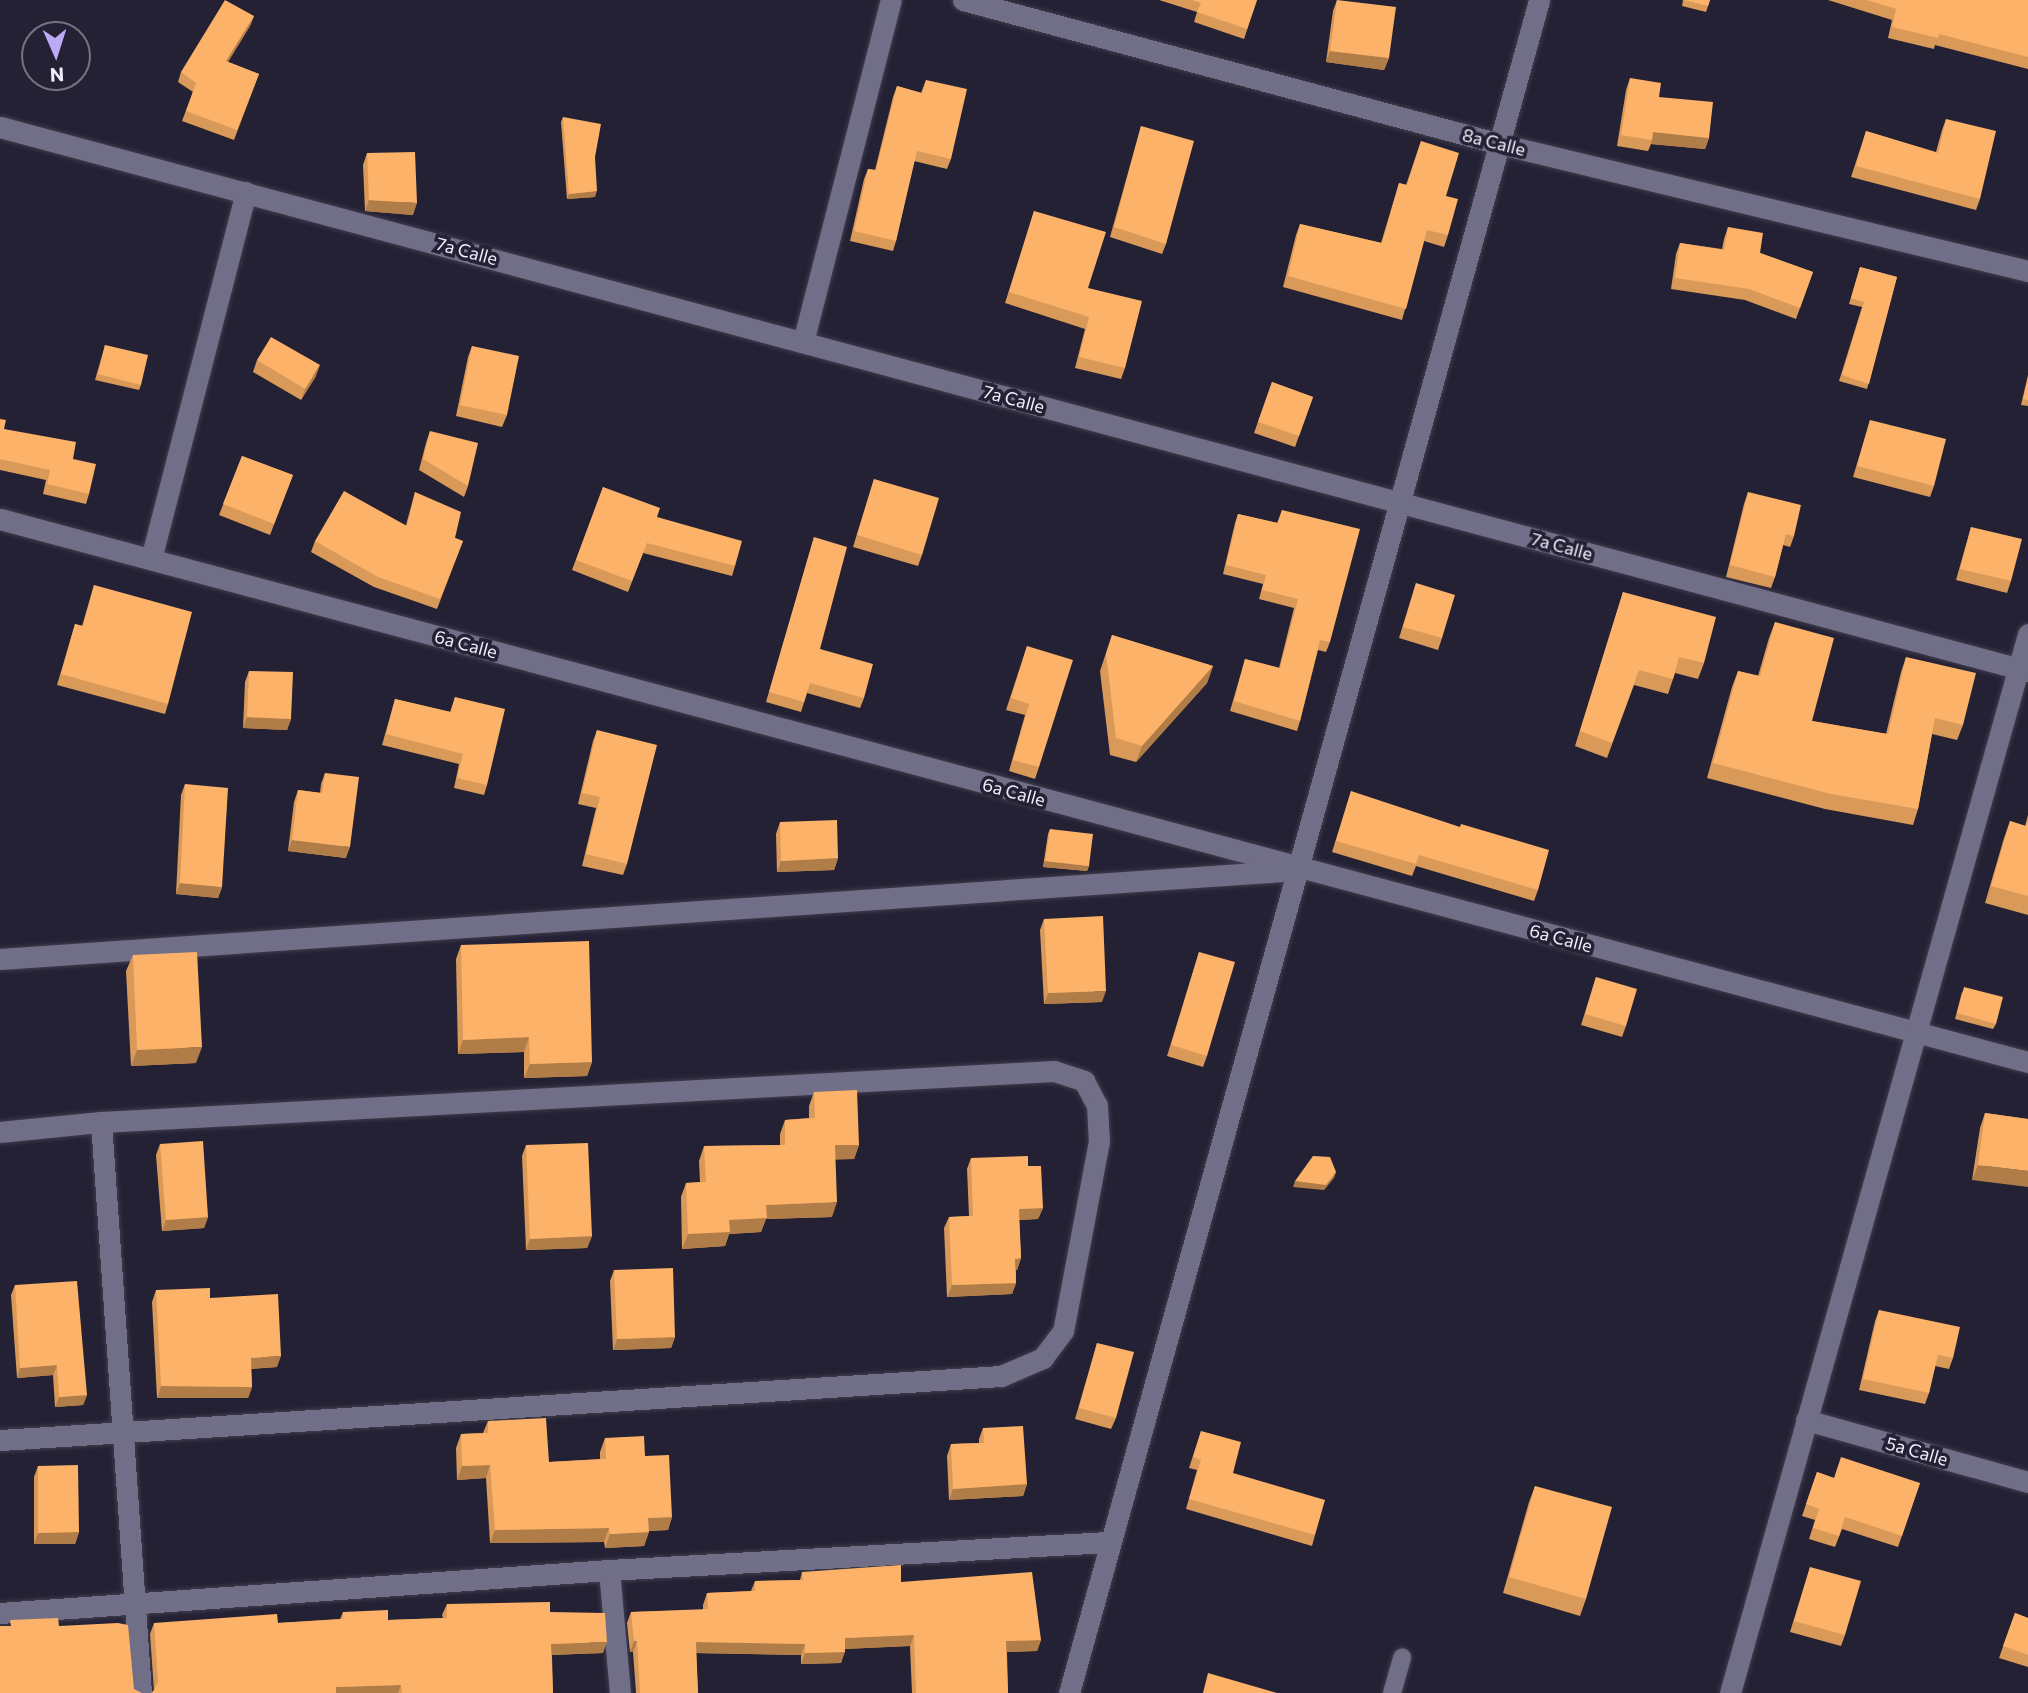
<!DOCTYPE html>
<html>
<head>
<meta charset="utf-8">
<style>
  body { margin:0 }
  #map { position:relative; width:2028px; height:1693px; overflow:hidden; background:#242135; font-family:Commissioner,sans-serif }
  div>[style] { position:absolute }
  .roads { filter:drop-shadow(0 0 2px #403c4d) drop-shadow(0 0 2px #403c4d) }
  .service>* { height:18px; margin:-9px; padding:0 9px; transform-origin:9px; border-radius:9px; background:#716f87 }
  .minor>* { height:21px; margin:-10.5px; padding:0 10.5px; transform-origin:10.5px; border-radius:10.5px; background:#716f87 }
  .wall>* { inset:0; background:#d99959 }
  .shaded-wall>* { inset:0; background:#b07d49 }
  .building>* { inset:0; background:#fcb268 }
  span { translate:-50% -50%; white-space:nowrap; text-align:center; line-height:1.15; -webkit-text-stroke:7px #242135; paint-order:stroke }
  .street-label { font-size:18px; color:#efedfb }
  .north { position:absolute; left:21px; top:21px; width:70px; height:70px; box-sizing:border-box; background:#242135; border:2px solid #757384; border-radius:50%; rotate:177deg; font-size:19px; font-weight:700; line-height:28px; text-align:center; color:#efedfb }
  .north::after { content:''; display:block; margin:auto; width:24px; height:32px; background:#bcaaf5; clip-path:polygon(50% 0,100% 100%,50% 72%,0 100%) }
</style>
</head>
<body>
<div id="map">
  <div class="roads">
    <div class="service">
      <i style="left:1392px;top:1693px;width:37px;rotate:-74deg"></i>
    </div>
    <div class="minor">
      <i style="left:963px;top:0;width:556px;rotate:15.01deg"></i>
      <i style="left:1500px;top:144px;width:543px;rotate:13.52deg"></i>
      <i style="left:0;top:127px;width:2100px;rotate:15.02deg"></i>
      <i style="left:803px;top:342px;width:353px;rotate:-75.6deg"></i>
      <i style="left:0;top:519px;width:2099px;rotate:14.99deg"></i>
      <i style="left:151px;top:559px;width:379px;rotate:-75.5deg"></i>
      <i style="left:0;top:959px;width:1286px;rotate:-3.92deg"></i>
      <i style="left:101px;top:1122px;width:572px;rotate:85.99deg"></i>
      <i style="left:0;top:1132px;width:101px;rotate:-5.7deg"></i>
      <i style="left:101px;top:1122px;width:954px;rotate:-3.06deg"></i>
      <i style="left:1054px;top:1071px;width:32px;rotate:18deg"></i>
      <i style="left:1084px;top:1081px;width:27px;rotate:62deg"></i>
      <i style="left:1097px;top:1105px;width:36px;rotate:87deg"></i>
      <i style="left:1099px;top:1141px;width:193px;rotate:100.7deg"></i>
      <i style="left:1063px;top:1331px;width:34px;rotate:127deg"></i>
      <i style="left:1043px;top:1358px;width:46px;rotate:156.8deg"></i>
      <i style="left:1001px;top:1376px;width:1003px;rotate:176.34deg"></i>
      <i style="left:1806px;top:1420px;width:230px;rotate:15.6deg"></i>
      <i style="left:609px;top:1570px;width:123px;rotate:84.9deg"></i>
      <i style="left:0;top:1613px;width:611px;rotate:-4.04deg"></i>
      <i style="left:609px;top:1570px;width:501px;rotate:-3.21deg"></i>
      <i style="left:1069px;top:1693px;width:1757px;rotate:-74.48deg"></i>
      <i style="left:1730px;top:1693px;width:1100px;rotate:-74.28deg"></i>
    </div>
  </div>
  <div class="wall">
    <i style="clip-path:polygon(1159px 0,1257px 0,1244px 39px,1194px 22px,1197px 12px)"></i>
    <i style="clip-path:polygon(1337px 0,1389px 58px,1384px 70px,1326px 62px,1333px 11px)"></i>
    <i style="clip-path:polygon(1683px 0,1710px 0,1706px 12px,1682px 6px)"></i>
    <i style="clip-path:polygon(1828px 0,2028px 0,2028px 69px,1935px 45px,1934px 49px,1888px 38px,1892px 20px)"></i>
    <i style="clip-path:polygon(254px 16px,250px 26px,228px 62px,259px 74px,234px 140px,182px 121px,193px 92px,178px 82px,181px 72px)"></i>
    <i style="clip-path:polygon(1630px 78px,1659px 97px,1709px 138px,1705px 149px,1651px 144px,1648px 151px,1617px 146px,1626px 90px)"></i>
    <i style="clip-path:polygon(926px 80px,951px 159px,947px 169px,914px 161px,896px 241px,893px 251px,850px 241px,864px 179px,868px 169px,875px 170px,893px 97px,897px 86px,921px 93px)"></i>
    <i style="clip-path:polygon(563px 117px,595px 157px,595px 197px,567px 199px,561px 122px)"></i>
    <i style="clip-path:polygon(1946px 119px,1980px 199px,1976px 210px,1851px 177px,1866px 131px,1936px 152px,1942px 130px)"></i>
    <i style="clip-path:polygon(1141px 126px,1166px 244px,1162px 254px,1110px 237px)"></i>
    <i style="clip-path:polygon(1421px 141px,1446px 196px,1448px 235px,1444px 247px,1424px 241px,1402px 320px,1283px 287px,1296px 235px,1300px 224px,1381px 243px,1399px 183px,1406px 185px)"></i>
    <i style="clip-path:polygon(367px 153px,413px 215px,365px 211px,363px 165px)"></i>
    <i style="clip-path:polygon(1034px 211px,1088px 288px,1125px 368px,1121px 379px,1075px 368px,1085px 329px,1005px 303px)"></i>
    <i style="clip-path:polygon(1728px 227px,1760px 253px,1813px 272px,1796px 319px,1745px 300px,1671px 289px,1676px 254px,1680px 243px,1722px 249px,1724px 239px)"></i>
    <i style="clip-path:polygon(1860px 267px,1897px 277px,1867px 389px,1839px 381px,1862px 307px,1849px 304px)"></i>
    <i style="clip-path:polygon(105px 345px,141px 385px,139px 390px,95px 380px)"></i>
    <i style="clip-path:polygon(472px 346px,507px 415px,502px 427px,456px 416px,468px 357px)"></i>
    <i style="clip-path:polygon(257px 360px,316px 376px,301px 400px,253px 372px)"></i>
    <i style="clip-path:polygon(2028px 375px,2028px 406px,2021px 405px)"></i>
    <i style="clip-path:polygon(1272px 382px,1313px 397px,1295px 447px,1254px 433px)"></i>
    <i style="clip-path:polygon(0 419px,4px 429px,73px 459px,89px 494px,86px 504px,43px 494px,46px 480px,0 470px)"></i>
    <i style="clip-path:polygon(1870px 420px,1934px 486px,1930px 497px,1853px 477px)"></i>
    <i style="clip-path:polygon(430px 431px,468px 486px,464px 497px,419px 470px,426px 443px)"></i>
    <i style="clip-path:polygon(242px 456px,293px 475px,270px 535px,219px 515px)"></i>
    <i style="clip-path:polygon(874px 479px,922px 555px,918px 566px,853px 547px)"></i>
    <i style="clip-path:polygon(603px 487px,657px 517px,735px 566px,732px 576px,643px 553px,628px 592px,572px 570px)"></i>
    <i style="clip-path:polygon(415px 492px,455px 538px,463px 541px,437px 609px,374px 587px,311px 552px,315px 541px,406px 525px)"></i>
    <i style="clip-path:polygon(1748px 492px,1794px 536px,1790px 547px,1783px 545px,1775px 577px,1771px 588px,1726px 577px,1744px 504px)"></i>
    <i style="clip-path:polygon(1282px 510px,1330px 642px,1326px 652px,1318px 650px,1300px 721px,1297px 731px,1230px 711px,1245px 659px,1279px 668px,1294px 608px,1259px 599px,1263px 584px,1223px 574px,1235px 523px,1238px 514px,1277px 523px)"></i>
    <i style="clip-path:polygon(1971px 527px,2011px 581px,2007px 593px,1956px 580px)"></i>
    <i style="clip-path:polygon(814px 537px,820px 649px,864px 698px,860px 708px,807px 693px,801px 712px,766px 702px)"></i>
    <i style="clip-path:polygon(1416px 583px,1442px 638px,1438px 650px,1399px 638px)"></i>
    <i style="clip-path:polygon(94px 585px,168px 704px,165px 714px,57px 685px,75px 624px,82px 626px)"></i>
    <i style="clip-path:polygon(1623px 592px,1704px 663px,1698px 679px,1675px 673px,1668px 694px,1634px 685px,1607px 758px,1575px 746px)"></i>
    <i style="clip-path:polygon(1775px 622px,1812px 721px,1886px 734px,1901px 672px,1906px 657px,1963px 725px,1957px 740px,1932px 734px,1918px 809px,1913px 825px,1825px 809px,1707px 778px,1732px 687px,1738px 671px,1758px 676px,1769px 638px)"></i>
    <i style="clip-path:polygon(1112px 635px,1213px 666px,1207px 683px,1136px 762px,1110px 755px,1100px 671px)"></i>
    <i style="clip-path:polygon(1027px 646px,1039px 767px,1035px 779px,1009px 771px,1025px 715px,1006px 710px)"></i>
    <i style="clip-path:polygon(249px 671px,291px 719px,287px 730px,243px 728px,245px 682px)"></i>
    <i style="clip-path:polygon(455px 697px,487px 785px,484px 795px,454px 788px,459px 764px,382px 745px,395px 699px,450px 712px)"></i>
    <i style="clip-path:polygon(597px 730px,627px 864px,623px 875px,582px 866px,596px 808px,578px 804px,593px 741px)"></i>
    <i style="clip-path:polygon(325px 773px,346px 858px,288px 851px,294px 802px,298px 790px,320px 793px,321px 784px)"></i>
    <i style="clip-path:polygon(185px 784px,222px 887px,218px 898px,176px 894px,181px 795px)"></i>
    <i style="clip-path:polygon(1351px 791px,1538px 890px,1534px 901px,1416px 866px,1412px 876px,1332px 852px)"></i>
    <i style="clip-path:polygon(2028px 815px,2028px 915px,1985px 903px,2004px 838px,2010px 821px,2025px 826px)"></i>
    <i style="clip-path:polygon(780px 822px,838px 858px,834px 870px,777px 872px,776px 834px)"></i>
    <i style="clip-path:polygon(1050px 829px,1089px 866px,1087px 871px,1043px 867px,1048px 834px)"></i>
    <i style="clip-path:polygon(1044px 919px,1102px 1002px,1044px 1004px,1040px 930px)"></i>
    <i style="clip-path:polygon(461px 945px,592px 1062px,587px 1076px,524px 1078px,524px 1052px,458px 1054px,456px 959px)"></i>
    <i style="clip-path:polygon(1199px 952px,1207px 1056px,1203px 1067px,1167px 1056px)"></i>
    <i style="clip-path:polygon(133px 955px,196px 1063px,131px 1066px,126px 971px)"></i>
    <i style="clip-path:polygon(1596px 977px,1626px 1026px,1622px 1037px,1581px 1025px)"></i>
    <i style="clip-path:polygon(1962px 992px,1996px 1024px,1993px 1029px,1955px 1019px)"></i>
    <i style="clip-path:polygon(814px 1092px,859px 1145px,854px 1159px,835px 1159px,832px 1217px,766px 1219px,761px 1232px,729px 1234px,725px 1246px,682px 1249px,681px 1197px,686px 1183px,700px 1182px,699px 1161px,704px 1146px,780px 1145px,780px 1134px,785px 1120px,809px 1118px,809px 1106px)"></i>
    <i style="clip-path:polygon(1985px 1113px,2028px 1119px,1972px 1180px,1980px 1128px)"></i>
    <i style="clip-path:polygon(160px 1144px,208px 1217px,204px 1228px,162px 1231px,156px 1155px)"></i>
    <i style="clip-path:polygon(526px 1145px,592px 1236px,587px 1248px,526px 1250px,522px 1156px)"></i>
    <i style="clip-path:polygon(971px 1158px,1028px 1166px,1043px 1208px,1038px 1219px,1019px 1220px,1021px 1258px,1017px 1270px,1016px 1270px,1016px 1283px,1012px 1294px,947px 1297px,944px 1228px,949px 1217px,969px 1216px,967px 1169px)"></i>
    <i style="clip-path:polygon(614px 1270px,675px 1337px,671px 1348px,613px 1350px,610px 1281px)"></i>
    <i style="clip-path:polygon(15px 1285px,87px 1395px,83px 1405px,55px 1407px,53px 1375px,17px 1378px,11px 1295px)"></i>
    <i style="clip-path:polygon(156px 1290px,277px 1367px,251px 1369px,252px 1387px,248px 1398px,157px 1398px,152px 1302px)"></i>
    <i style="clip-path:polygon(1879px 1310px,1953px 1358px,1949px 1369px,1935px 1366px,1929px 1393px,1925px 1404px,1859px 1390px,1875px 1321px)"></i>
    <i style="clip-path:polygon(1097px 1343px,1116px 1418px,1111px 1429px,1075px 1419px)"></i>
    <i style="clip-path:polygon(488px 1421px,549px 1462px,600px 1459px,600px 1452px,605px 1438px,645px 1456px,672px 1517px,668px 1530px,649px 1531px,644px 1546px,605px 1548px,604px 1542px,490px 1543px,486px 1478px,457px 1480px,456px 1448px,461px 1434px,483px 1433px)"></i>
    <i style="clip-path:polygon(983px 1428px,1027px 1484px,1023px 1496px,949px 1500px,947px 1456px,951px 1444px,979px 1443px,979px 1439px)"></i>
    <i style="clip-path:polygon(1201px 1431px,1233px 1473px,1315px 1535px,1312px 1546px,1186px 1509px,1197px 1470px,1189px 1468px)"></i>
    <i style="clip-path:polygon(38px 1466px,79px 1532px,75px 1544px,34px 1544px,34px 1477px)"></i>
    <i style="clip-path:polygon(1817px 1472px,1834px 1478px,1920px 1483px,1898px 1547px,1842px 1529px,1835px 1547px,1809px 1539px,1815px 1520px,1802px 1516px)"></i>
    <i style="clip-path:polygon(1535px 1486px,1586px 1599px,1580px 1616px,1503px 1593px,1529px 1502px)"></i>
    <i style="clip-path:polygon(1810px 1567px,1845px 1635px,1841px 1646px,1790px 1632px)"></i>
    <i style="clip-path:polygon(802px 1572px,901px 1582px,1041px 1640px,1037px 1651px,1007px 1652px,1008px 1693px,912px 1693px,910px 1646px,845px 1649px,841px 1663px,801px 1664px,801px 1655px,696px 1653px,698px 1693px,636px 1693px,633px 1652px,630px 1652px,627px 1623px,631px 1612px,703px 1610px,703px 1605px,707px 1593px,751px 1591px,755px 1581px,800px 1580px)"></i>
    <i style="clip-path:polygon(447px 1604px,550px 1612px,603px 1653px,552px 1655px,553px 1693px,151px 1693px,154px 1690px,150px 1634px,154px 1623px,278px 1623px,340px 1619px,343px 1612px,388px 1620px,443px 1618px,442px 1615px)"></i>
    <i style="clip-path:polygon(2015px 1613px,2028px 1618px,2028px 1667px,1999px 1658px)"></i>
  </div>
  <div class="shaded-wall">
    <i style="clip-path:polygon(254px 16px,250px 26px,222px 71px,226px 61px)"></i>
    <i style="clip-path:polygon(1330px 51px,1389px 58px,1384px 70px,1326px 62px)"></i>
    <i style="clip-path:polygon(1653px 132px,1709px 138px,1705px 149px,1651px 144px)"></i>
    <i style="clip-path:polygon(597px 191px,595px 197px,567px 199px,569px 194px)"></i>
    <i style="clip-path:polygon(369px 200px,417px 203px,413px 215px,365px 211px)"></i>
    <i style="clip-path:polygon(320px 365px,316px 376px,301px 400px,305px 389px)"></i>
    <i style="clip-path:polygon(1213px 666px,1207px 683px,1136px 762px,1142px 746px)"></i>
    <i style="clip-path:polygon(247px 717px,291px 719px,287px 730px,243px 728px)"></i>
    <i style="clip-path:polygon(292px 840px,350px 847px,346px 858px,288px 851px)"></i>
    <i style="clip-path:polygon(838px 858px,834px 870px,777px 872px,781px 861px)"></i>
    <i style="clip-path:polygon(1045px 861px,1089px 866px,1087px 871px,1043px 867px)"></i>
    <i style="clip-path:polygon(180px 883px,222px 887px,218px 898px,176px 894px)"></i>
    <i style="clip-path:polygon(1106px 991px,1102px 1002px,1044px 1004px,1048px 993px)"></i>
    <i style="clip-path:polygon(529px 1037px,524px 1052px,458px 1054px,463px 1040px)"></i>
    <i style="clip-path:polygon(202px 1047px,196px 1063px,131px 1066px,137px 1050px)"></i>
    <i style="clip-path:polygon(592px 1062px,587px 1076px,524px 1078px,530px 1064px)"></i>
    <i style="clip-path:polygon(835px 1145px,859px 1145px,854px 1159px,830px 1160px)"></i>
    <i style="clip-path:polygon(1978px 1165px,2028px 1171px,2028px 1187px,1972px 1180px)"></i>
    <i style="clip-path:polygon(1336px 1172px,1334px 1178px,1324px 1190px,1293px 1187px,1295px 1181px)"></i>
    <i style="clip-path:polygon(837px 1202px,832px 1217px,766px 1219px,761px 1232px,729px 1234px,725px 1246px,682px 1249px,688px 1234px,729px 1220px,766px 1205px)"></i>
    <i style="clip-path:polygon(1043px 1208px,1038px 1219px,1015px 1220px,1019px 1209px)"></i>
    <i style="clip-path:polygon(208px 1217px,204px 1228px,162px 1231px,166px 1220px)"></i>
    <i style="clip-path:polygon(592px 1236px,587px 1248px,526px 1250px,530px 1239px)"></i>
    <i style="clip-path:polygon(1021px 1258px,1017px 1270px,1011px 1270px,1015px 1259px)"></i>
    <i style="clip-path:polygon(1016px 1283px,1012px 1294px,947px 1297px,952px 1285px)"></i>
    <i style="clip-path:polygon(675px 1337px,671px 1348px,613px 1350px,617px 1339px)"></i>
    <i style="clip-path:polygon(281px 1356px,277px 1367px,246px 1369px,251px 1358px)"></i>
    <i style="clip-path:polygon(57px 1365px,53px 1375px,17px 1378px,20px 1368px)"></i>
    <i style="clip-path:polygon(161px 1386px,252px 1387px,248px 1398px,157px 1398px)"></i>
    <i style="clip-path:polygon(87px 1395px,83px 1405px,55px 1407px,59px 1397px)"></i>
    <i style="clip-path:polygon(490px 1465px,486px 1478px,457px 1480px,462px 1466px)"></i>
    <i style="clip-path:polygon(1027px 1484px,1023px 1496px,949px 1500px,953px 1489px)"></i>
    <i style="clip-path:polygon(672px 1517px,668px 1530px,643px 1531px,648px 1518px)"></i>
    <i style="clip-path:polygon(609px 1528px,604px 1542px,490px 1543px,495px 1530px)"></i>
    <i style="clip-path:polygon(79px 1532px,75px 1544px,34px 1544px,38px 1533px)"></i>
    <i style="clip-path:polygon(649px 1532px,644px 1546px,605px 1548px,610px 1534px)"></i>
    <i style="clip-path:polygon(914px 1635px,910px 1646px,841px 1649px,845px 1638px)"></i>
    <i style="clip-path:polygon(1041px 1640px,1037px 1651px,1002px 1652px,1006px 1641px)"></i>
    <i style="clip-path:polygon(634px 1641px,637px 1641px,633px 1652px,630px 1652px)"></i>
    <i style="clip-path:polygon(607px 1642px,603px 1653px,547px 1655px,551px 1644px)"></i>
    <i style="clip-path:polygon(696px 1642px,805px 1644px,801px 1655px,692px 1653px)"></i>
    <i style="clip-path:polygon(845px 1652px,841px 1663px,801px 1664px,805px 1653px)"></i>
    <i style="clip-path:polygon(401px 1685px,398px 1693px,334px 1693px,336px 1687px)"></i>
  </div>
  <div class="building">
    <i style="clip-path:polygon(225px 0,254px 16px,226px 61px,259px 74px,237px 130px,186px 111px,196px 83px,181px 72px)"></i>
    <i style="clip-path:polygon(1192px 0,1257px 0,1247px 29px,1197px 12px,1201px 3px)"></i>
    <i style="clip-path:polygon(1337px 0,1396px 7px,1389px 58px,1330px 51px)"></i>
    <i style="clip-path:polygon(1684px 0,1710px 0,1708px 6px)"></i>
    <i style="clip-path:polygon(1867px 0,2028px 0,2028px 57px,1939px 34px,1938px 38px,1892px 27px,1896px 9px)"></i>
    <i style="clip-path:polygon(1630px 78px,1661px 83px,1659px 97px,1713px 102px,1709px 138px,1653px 132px,1652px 140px,1621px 135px)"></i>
    <i style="clip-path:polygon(926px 80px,967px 89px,951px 159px,917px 151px,896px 241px,854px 231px,868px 169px,876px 170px,897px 86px,922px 93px)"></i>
    <i style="clip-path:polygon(563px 117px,601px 124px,595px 157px,597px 191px,569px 194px)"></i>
    <i style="clip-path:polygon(1946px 119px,1996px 131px,1980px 199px,1856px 166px,1866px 131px,1938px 153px)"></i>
    <i style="clip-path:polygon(1141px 126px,1194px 141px,1166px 244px,1114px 227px)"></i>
    <i style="clip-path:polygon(1421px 141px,1459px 153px,1446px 196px,1458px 199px,1448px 235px,1427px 230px,1406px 309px,1288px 276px,1300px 224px,1382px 243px,1399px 183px,1407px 185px)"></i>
    <i style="clip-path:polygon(415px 152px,417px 203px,369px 200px,367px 153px)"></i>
    <i style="clip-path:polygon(1034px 211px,1106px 232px,1088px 288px,1142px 301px,1125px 368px,1079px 357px,1089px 317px,1009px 292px)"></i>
    <i style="clip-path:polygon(1728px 227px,1763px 233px,1760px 253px,1813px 272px,1800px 308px,1749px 289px,1675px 278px,1680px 243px,1724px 250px)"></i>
    <i style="clip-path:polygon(1860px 267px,1897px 277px,1869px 384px,1842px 375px,1864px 302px,1851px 298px)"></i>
    <i style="clip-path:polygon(271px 337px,320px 365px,305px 389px,257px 360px)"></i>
    <i style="clip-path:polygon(105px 345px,148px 355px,141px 385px,98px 374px)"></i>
    <i style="clip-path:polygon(472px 346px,519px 356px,507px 415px,460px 405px)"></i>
    <i style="clip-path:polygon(2028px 378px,2028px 400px,2023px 399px)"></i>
    <i style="clip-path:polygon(1272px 382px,1313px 397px,1299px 436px,1258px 422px)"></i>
    <i style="clip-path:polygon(0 419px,6px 420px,4px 429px,76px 442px,73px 459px,96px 464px,89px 494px,47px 484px,50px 470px,0 459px)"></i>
    <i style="clip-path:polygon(1870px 420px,1946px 439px,1934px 486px,1857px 466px)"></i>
    <i style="clip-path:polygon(430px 431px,478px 443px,468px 486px,423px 459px)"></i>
    <i style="clip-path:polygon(242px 456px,293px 475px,274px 524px,223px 504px)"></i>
    <i style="clip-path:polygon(874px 479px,939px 498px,922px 555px,857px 535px)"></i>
    <i style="clip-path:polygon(603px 487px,660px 508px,657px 517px,742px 541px,735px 566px,647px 543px,632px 581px,576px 560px)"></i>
    <i style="clip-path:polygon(344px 491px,407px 526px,415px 492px,461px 512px,455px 538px,463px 541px,440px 599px,378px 577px,315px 541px)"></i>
    <i style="clip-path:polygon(1748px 492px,1801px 505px,1794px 536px,1786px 534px,1775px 577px,1730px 565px)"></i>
    <i style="clip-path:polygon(1282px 510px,1360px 529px,1330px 642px,1320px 640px,1300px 721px,1234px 701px,1245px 659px,1280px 668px,1298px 599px,1262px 590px,1266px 575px,1226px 565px,1238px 514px,1278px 523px)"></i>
    <i style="clip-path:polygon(1971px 527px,2022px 539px,2011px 581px,1960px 569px)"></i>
    <i style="clip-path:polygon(814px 537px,847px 547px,820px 649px,873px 664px,864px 698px,810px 683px,804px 702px,769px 692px)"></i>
    <i style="clip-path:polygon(1416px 583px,1455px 595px,1442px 638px,1403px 627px)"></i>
    <i style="clip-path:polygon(94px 585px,192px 612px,168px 704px,61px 674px,75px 624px,83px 626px)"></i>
    <i style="clip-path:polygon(1623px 592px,1716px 617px,1704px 663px,1679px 657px,1673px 679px,1639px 670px,1612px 743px,1580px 731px)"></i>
    <i style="clip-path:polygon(1775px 622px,1834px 638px,1812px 721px,1888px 734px,1906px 657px,1976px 673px,1963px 725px,1935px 718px,1918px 809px,1831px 794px,1713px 763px,1738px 671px,1760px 676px)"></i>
    <i style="clip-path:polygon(1112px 635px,1213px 666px,1142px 746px,1116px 738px,1106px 654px)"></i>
    <i style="clip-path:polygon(1027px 646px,1073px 660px,1039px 767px,1013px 760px,1029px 704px,1011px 698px)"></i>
    <i style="clip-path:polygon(249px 671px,293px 672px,291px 719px,247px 717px)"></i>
    <i style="clip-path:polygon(455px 697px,505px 709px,487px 785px,457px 778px,463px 754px,386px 734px,395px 699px,451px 712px)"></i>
    <i style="clip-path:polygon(597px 730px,657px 745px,627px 864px,586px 854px,600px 797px,582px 793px)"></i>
    <i style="clip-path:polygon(325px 773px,359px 777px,350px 847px,292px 840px,298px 790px,322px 793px)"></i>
    <i style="clip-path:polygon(185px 784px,228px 788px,222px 887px,180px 883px)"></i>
    <i style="clip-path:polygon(1351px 791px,1460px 827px,1461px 824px,1549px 850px,1538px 890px,1419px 855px,1416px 864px,1336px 841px)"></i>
    <i style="clip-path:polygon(837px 820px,838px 858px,781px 861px,780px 822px)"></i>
    <i style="clip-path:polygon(2028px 820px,2028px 896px,1991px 886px,2010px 821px,2026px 826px)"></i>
    <i style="clip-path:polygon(1050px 829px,1093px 834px,1089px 866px,1045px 861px)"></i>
    <i style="clip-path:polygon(1103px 916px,1106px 991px,1048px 993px,1044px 919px)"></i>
    <i style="clip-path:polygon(589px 941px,592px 1062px,530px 1064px,529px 1037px,463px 1040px,461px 945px)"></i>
    <i style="clip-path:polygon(197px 952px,202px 1047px,137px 1050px,133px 955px)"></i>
    <i style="clip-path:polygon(1199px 952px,1235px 962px,1207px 1056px,1171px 1045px)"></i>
    <i style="clip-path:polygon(1596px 977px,1637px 989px,1626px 1026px,1585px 1014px)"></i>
    <i style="clip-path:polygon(1964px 987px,2003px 997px,1996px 1024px,1957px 1013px)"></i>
    <i style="clip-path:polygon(857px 1090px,859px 1145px,835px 1145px,837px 1202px,766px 1205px,767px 1218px,729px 1220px,730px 1232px,688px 1234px,686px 1183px,706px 1182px,704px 1146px,785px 1145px,785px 1120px,815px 1118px,814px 1092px)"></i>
    <i style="clip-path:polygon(1985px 1113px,2028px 1119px,2028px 1171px,1978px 1165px)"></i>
    <i style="clip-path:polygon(203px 1141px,208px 1217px,166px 1220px,160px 1144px)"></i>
    <i style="clip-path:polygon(588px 1143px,592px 1236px,530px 1239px,526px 1145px)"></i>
    <i style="clip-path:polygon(1028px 1156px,1028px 1166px,1041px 1166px,1043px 1208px,1019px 1209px,1021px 1258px,1015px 1259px,1016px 1283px,952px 1285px,949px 1217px,973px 1216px,971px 1158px)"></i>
    <i style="clip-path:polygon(1313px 1156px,1330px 1157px,1336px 1172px,1326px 1185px,1295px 1181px)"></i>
    <i style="clip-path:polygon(673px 1268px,675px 1337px,617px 1339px,614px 1270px)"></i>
    <i style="clip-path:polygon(77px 1281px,87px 1395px,59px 1397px,57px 1365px,20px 1368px,15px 1285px)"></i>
    <i style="clip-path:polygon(210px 1288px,210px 1298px,278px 1294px,281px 1356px,251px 1358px,252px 1387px,161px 1386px,156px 1290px)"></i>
    <i style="clip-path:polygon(1879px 1310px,1960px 1327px,1953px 1358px,1938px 1355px,1929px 1393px,1863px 1379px)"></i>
    <i style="clip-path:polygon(1097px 1343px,1134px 1352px,1116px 1418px,1079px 1408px)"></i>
    <i style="clip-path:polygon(546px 1418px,549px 1462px,606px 1459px,605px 1438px,644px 1436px,645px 1456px,669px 1455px,672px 1517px,648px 1518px,649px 1532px,610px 1534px,609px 1528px,495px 1530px,490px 1465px,462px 1466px,461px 1434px,488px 1433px,488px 1421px)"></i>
    <i style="clip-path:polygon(1023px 1426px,1027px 1484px,953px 1489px,951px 1444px,984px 1443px,983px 1428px)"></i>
    <i style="clip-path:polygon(1201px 1431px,1241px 1442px,1233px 1473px,1325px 1500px,1315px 1535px,1189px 1499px,1201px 1460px,1193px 1457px)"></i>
    <i style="clip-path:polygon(1841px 1457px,1920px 1483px,1902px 1536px,1845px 1517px,1839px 1536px,1813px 1528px,1819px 1509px,1806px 1504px,1817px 1472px,1834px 1478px)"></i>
    <i style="clip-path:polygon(78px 1465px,79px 1532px,38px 1533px,38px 1466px)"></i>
    <i style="clip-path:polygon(1535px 1486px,1612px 1507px,1586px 1599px,1509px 1577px)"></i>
    <i style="clip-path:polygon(901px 1565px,901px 1582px,1032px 1572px,1041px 1640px,1006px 1641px,1008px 1693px,916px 1693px,914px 1635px,845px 1638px,845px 1652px,805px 1653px,805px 1644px,696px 1642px,698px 1693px,640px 1693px,637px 1641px,634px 1641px,631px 1612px,708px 1609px,707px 1593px,755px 1591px,755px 1581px,803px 1580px,802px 1572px)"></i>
    <i style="clip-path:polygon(1810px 1567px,1861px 1581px,1845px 1635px,1794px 1621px)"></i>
    <i style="clip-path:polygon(550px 1602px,550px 1612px,605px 1613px,607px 1642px,551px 1644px,553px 1693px,402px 1693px,401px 1685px,336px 1687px,336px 1693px,151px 1693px,153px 1692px,158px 1682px,154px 1623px,277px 1614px,278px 1623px,343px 1619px,343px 1612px,388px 1610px,388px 1620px,447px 1618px,447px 1604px)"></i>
    <i style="clip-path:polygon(2015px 1613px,2028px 1618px,2028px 1655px,2003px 1646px)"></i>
    <i style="clip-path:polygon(58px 1618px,59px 1626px,118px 1623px,128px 1625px,134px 1689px,142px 1693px,0 1693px,0 1626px,11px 1626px,10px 1620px)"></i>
    <i style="clip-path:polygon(1208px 1673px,1277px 1693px,1203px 1693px)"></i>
  </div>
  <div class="street-label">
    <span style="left:1494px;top:142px;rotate:14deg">8a Calle</span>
    <span style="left:467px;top:251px;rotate:15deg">7a Calle</span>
    <span style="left:1014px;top:399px;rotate:15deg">7a Calle</span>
    <span style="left:1562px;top:546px;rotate:15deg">7a Calle</span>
    <span style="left:466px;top:644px;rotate:15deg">6a Calle</span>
    <span style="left:1014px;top:792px;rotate:15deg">6a Calle</span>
    <span style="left:1561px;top:938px;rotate:15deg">6a Calle</span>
    <span style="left:1917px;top:1451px;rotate:16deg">5a Calle</span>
  </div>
  <div class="north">N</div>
</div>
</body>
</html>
